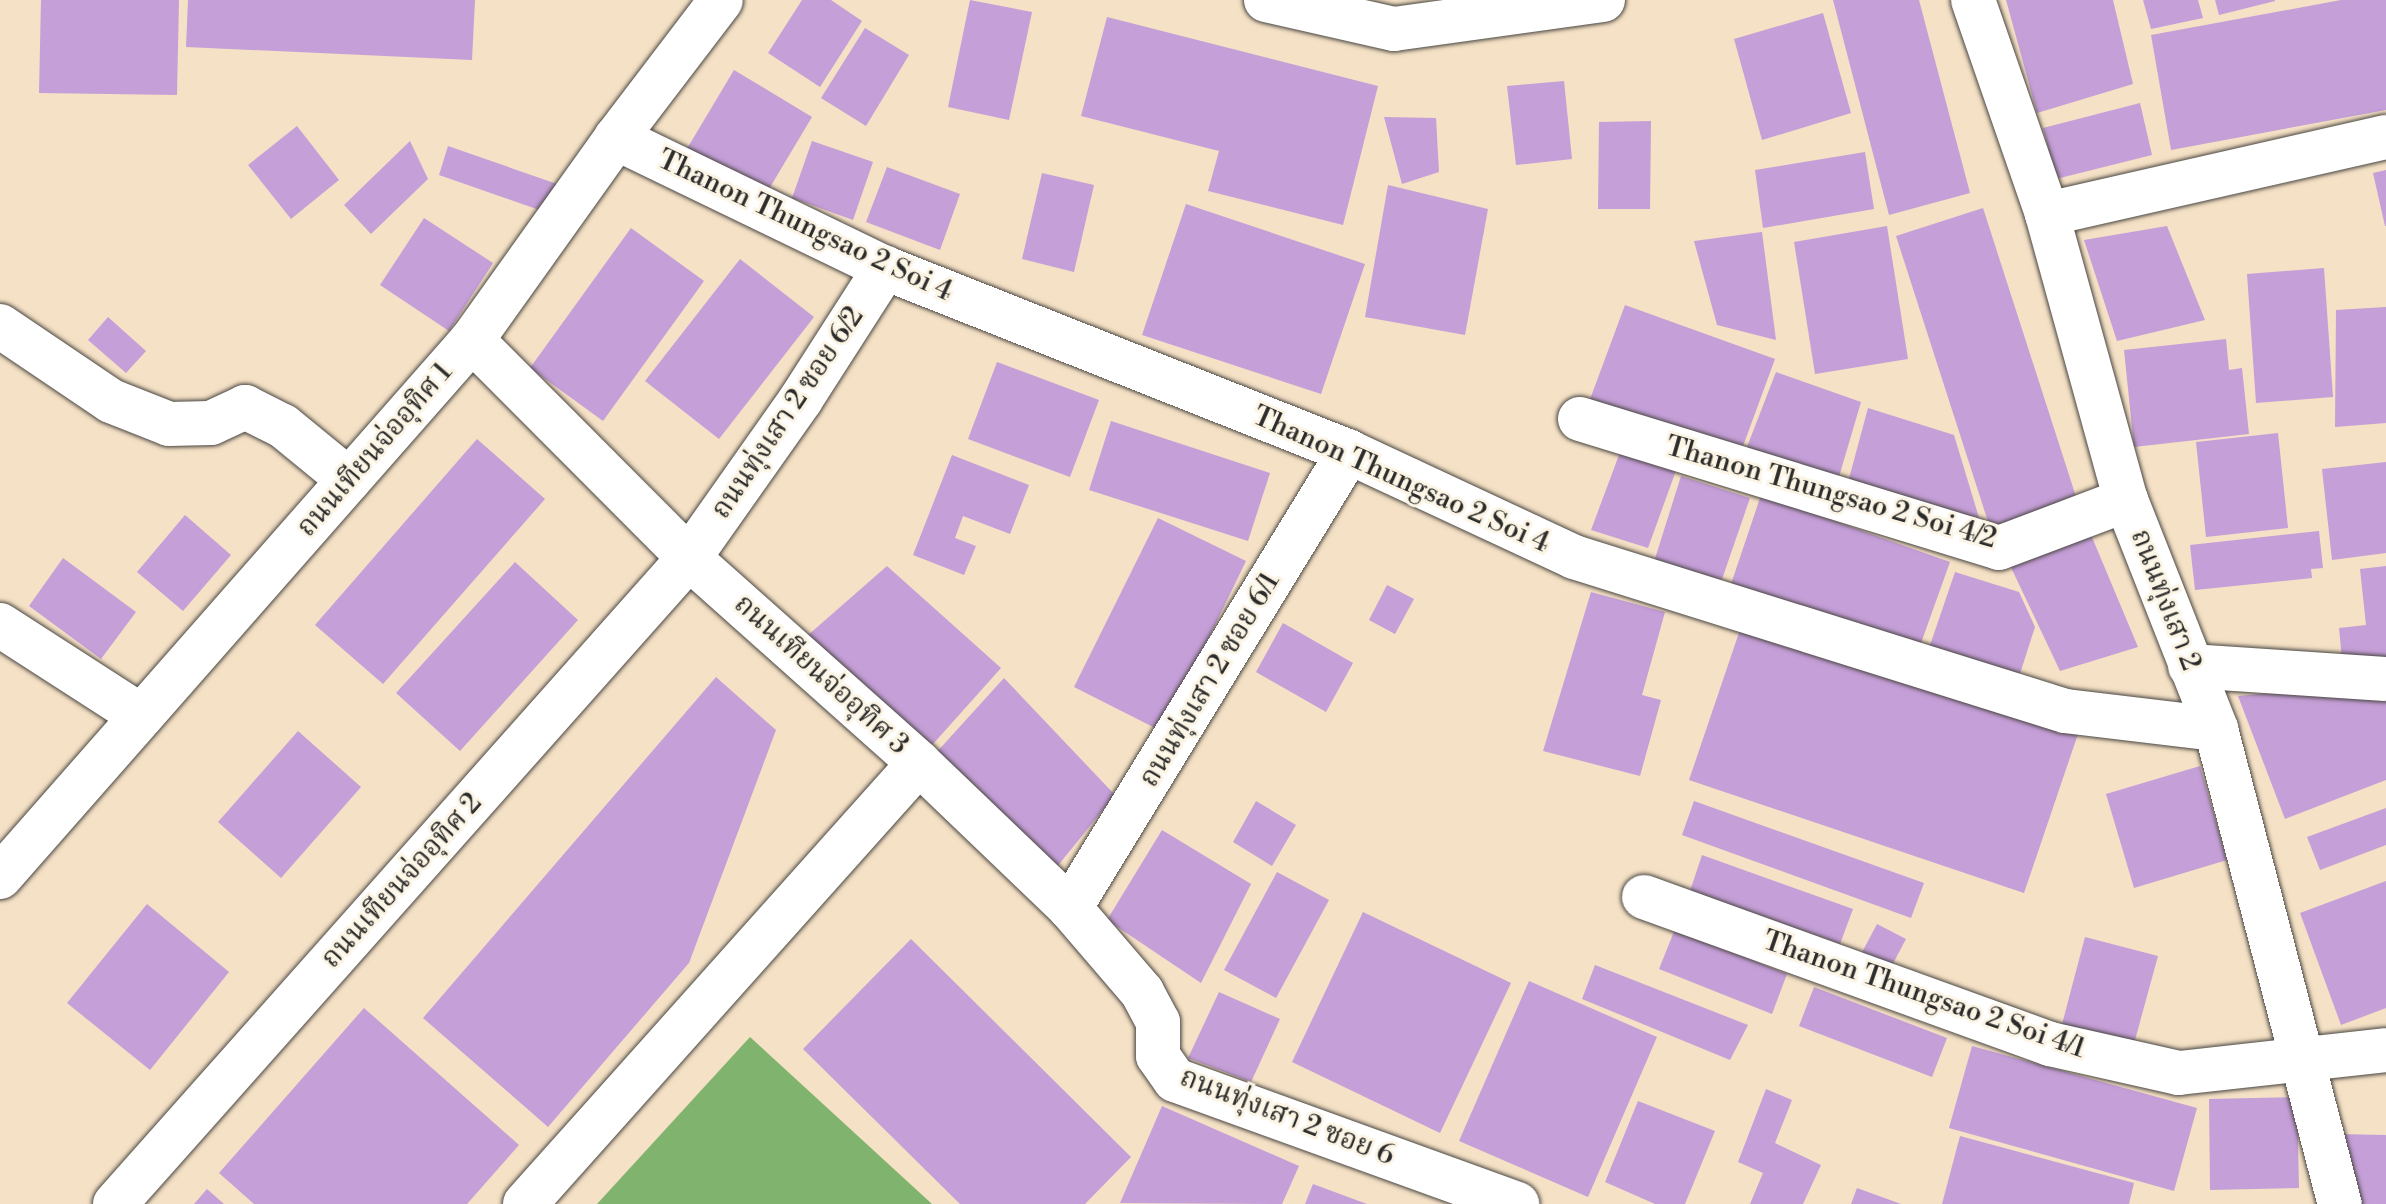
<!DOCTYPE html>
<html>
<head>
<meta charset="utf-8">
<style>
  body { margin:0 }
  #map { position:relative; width:2386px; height:1204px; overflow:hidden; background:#f5e1c5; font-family:"Libre Bodoni","Noto Serif Thai",serif }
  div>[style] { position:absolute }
  .forest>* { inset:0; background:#80b36e }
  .building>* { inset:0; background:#c59fd8 }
  .roads { filter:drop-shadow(0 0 2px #494642) drop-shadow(0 0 2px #494642) }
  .minor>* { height:44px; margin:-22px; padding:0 22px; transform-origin:22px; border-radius:22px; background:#fff }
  span { translate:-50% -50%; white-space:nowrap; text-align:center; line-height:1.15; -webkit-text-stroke:6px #fcf5e5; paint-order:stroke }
  .street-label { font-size:28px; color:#2b2b2b }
</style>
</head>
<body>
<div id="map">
  <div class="forest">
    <i style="clip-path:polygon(750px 1037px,932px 1204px,597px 1204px)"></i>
  </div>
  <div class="building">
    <i style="clip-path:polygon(41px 0,179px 0,177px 95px,39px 93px)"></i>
    <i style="clip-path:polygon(188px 0,475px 0,472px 60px,186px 47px)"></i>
    <i style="clip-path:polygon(802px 0,831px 0,862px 21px,820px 87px,768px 53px)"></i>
    <i style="clip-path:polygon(970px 0,1032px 12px,1009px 120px,948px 107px)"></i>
    <i style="clip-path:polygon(1833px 0,1919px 0,1970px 193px,1889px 215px)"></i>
    <i style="clip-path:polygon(2006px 0,2113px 0,2133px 84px,2037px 113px)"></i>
    <i style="clip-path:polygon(2143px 0,2198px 0,2203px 18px,2151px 29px)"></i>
    <i style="clip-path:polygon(2215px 0,2275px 0,2275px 1px,2219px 15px)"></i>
    <i style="clip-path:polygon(2341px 0,2386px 0,2386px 110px,2171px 150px,2151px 35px)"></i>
    <i style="clip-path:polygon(1823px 13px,1851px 113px,1762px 140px,1734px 39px)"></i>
    <i style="clip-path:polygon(1107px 17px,1378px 86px,1343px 225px,1208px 191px,1219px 151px,1081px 116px)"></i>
    <i style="clip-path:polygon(865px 28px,909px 55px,866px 126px,821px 98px)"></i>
    <i style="clip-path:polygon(734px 70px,812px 117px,763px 199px,685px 152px)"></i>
    <i style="clip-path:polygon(1564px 81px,1572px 159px,1516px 165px,1507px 86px)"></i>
    <i style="clip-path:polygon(2140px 103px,2152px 155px,2056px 179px,2043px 128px)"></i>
    <i style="clip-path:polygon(1384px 117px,1436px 118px,1439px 172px,1402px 184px)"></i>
    <i style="clip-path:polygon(1651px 121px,1650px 209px,1598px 209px,1599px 122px)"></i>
    <i style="clip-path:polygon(297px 126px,339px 180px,291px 219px,248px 165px)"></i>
    <i style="clip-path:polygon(410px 141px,428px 179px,371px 234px,344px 205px)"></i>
    <i style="clip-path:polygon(812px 141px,873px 162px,853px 220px,792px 198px)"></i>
    <i style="clip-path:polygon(448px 146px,557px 184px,548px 213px,439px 175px)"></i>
    <i style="clip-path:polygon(1865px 152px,1874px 209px,1763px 228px,1755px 170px)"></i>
    <i style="clip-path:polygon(887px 167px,960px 194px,940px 250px,866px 222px)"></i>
    <i style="clip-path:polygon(2386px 170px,2386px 226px,2385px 226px,2373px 173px)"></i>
    <i style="clip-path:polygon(1042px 173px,1094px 185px,1074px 272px,1022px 259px)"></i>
    <i style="clip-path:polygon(1388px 185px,1488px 209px,1465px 335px,1365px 317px)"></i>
    <i style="clip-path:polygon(1186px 204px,1365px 264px,1321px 394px,1142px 335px)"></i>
    <i style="clip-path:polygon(1983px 208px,2079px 506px,1992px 534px,1896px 236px)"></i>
    <i style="clip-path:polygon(424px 218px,493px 263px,449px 331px,380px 285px)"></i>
    <i style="clip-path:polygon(1887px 226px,1908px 359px,1815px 374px,1794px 242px)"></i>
    <i style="clip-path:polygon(2167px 226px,2205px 320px,2117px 341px,2084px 240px)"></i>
    <i style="clip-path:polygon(631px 228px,704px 281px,603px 421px,530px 368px)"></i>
    <i style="clip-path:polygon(1762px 232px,1776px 340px,1717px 325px,1694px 241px)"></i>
    <i style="clip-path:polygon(740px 259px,814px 317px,719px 439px,645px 381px)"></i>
    <i style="clip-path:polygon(2324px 268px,2333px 397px,2256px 403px,2247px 274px)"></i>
    <i style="clip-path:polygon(1625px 305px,1775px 359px,1739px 457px,1589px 402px)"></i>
    <i style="clip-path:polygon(2386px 307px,2386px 423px,2335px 427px,2336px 310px)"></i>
    <i style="clip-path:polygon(108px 317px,146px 351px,126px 373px,88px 340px)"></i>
    <i style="clip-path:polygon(2226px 339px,2229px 370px,2242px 368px,2249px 434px,2134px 447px,2124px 350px)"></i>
    <i style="clip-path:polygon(997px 362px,1099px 400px,1070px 477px,968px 439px)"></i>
    <i style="clip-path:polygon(1776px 372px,1861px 402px,1836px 487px,1745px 452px)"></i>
    <i style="clip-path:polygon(1868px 408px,1954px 435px,1983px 531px,1847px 486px)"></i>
    <i style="clip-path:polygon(1111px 421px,1270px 473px,1248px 541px,1089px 490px)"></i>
    <i style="clip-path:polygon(2278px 433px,2288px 528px,2206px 537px,2196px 442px)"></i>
    <i style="clip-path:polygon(477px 439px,545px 499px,383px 684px,315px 625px)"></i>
    <i style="clip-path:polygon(1622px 447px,1678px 465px,1648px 548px,1591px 530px)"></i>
    <i style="clip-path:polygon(952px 455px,1029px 485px,1010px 534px,963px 516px,955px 538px,976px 546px,964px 575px,913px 555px)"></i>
    <i style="clip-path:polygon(2386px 462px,2386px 553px,2332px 560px,2322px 469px)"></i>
    <i style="clip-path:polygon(1681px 476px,1750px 498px,1719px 588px,1653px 565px)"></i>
    <i style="clip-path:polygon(1761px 495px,1950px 562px,1916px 657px,1728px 593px)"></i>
    <i style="clip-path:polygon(185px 515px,231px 555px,183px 611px,137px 572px)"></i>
    <i style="clip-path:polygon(1158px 518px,1246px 561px,1163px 732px,1074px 687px)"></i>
    <i style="clip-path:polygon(2089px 530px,2138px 647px,2060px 671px,2007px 559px)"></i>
    <i style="clip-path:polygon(2319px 531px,2323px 568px,2311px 569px,2312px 578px,2195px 590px,2190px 545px)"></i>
    <i style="clip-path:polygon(63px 558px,136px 612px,101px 659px,29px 606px)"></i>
    <i style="clip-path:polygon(515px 562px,578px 620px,460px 751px,396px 693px)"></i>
    <i style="clip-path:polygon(887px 566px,1001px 668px,925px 753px,807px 636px)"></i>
    <i style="clip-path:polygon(2386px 566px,2386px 665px,2343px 670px,2339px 628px,2366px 625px,2360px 569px)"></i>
    <i style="clip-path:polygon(1955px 572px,2019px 592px,2035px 627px,2017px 683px,1927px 654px)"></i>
    <i style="clip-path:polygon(1387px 585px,1414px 599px,1395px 634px,1369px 620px)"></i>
    <i style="clip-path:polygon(1591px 592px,1665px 612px,1642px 695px,1661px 700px,1640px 776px,1543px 751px)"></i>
    <i style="clip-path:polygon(1744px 618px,2079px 731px,2024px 893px,1689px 780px)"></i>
    <i style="clip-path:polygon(1283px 623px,1353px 663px,1326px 712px,1256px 672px)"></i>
    <i style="clip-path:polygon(716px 677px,776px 730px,689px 963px,548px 1127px,423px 1018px)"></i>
    <i style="clip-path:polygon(1004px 678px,1115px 795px,1056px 868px,935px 754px)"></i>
    <i style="clip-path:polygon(2335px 687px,2386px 698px,2386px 780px,2285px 819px,2238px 696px)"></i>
    <i style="clip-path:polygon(298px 731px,361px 787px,281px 878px,218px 822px)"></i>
    <i style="clip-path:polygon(2200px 766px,2227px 860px,2134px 888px,2106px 794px)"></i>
    <i style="clip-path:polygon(1256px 801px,1296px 825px,1272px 866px,1233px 842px)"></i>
    <i style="clip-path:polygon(1694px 801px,1924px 883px,1911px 918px,1682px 835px)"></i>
    <i style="clip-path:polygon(2386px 808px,2386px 845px,2320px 870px,2307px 837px)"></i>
    <i style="clip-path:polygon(1162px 830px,1251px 884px,1201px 983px,1107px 920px)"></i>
    <i style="clip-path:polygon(1702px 855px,1853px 909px,1840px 944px,1690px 891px)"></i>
    <i style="clip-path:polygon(1277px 872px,1329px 900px,1276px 998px,1224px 970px)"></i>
    <i style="clip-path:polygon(2386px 881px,2386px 1008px,2341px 1025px,2300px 913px)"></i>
    <i style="clip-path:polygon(147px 904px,229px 972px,150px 1070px,67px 1003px)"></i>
    <i style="clip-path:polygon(1363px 912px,1511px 983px,1440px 1133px,1292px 1062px)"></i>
    <i style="clip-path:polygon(1877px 924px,1906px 939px,1888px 973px,1859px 958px)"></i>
    <i style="clip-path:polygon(1675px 929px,1787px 974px,1772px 1014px,1659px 969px)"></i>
    <i style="clip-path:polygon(2085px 937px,2158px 956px,2132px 1051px,2060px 1032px)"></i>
    <i style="clip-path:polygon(911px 939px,1131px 1157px,1085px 1204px,960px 1204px,803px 1049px)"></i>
    <i style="clip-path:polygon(1595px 965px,1748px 1025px,1730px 1060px,1582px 999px)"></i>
    <i style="clip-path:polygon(1529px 981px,1657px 1037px,1588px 1197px,1459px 1141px)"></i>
    <i style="clip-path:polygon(1814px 987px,1947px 1038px,1932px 1077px,1799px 1026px)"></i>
    <i style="clip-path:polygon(1219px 992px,1280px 1019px,1251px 1082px,1188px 1058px)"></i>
    <i style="clip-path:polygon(364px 1008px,519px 1145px,467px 1204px,254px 1204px,219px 1173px)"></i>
    <i style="clip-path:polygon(1972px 1046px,2197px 1108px,2174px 1191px,1949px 1128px)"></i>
    <i style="clip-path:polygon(1766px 1089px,1792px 1100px,1775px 1143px,1821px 1165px,1803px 1204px,1750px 1204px,1763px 1173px,1738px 1162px)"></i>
    <i style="clip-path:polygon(2297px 1097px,2299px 1188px,2210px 1190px,2209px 1099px)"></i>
    <i style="clip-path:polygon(1638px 1101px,1715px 1131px,1685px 1204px,1655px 1204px,1605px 1182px)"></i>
    <i style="clip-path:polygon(1162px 1106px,1299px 1166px,1282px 1204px,1120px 1203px)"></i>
    <i style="clip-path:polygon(2337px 1134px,2386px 1135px,2386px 1204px,2356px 1204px)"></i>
    <i style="clip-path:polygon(1960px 1136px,2134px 1183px,2129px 1204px,1942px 1204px)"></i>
    <i style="clip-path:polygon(1313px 1184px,1367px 1204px,1305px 1204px)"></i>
    <i style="clip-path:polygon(1857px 1188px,1901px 1204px,1851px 1204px)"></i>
    <i style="clip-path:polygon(207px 1189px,224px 1204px,194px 1204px)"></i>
  </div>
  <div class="roads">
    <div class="minor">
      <i style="left:1266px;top:0;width:131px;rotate:12.8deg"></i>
      <i style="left:1394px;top:29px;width:211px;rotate:-7.9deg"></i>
      <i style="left:1973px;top:0;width:226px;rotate:70.9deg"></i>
      <i style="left:2047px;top:214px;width:297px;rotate:74.6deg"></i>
      <i style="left:2126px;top:500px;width:246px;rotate:68.5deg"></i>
      <i style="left:2216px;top:729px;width:491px;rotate:75.4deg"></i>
      <i style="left:616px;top:138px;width:299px;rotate:25.8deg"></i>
      <i style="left:885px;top:268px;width:499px;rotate:21.6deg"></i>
      <i style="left:1349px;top:452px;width:248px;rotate:25deg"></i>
      <i style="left:1574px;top:557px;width:515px;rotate:17.41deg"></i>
      <i style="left:2065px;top:711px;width:152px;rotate:6.8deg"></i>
      <i style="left:2047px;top:214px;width:348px;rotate:-12.8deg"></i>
      <i style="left:0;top:326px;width:134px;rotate:34deg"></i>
      <i style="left:111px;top:401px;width:62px;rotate:21.6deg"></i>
      <i style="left:169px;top:424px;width:42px;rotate:-1.4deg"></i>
      <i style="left:211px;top:423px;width:38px;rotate:-25deg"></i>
      <i style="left:245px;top:407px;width:42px;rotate:26.6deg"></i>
      <i style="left:283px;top:426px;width:85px;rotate:39.3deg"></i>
      <i style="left:472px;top:340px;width:308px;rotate:45.1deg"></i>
      <i style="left:689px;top:558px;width:308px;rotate:41.7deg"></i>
      <i style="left:919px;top:763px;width:209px;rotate:43.8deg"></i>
      <i style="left:1070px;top:908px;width:111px;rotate:49.4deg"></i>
      <i style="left:1142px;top:992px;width:34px;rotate:62deg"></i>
      <i style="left:1158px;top:1022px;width:34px;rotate:90deg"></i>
      <i style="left:1158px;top:1056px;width:29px;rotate:55deg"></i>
      <i style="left:1175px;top:1080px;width:364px;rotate:19.9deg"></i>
      <i style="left:1580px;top:419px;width:438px;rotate:17.1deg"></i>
      <i style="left:1999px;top:548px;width:136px;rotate:-20.7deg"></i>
      <i style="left:0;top:625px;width:168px;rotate:32.8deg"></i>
      <i style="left:2190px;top:666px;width:196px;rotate:3.8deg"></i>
      <i style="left:0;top:877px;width:715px;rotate:-48.69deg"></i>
      <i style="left:472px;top:340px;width:248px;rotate:-54.5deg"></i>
      <i style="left:616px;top:138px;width:173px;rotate:-52.7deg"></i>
      <i style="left:1644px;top:897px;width:432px;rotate:19.9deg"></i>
      <i style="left:2050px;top:1044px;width:132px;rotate:12.7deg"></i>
      <i style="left:2179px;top:1073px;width:208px;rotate:-6.3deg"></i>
      <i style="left:1070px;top:908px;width:535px;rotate:-58.54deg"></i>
      <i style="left:115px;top:1204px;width:864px;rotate:-48.38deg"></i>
      <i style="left:689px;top:558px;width:194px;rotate:-54.8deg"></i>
      <i style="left:801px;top:399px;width:156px;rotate:-57.3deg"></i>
      <i style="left:525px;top:1204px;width:591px;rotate:-48.22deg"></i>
    </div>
  </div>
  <div class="street-label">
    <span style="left:805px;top:226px;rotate:25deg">Thanon Thungsao 2 Soi 4</span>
    <span style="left:788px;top:413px;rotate:-56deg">ถนนทุ่งเสา 2 ซอย 6/2</span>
    <span style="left:375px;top:450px;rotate:-49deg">ถนนเทียนจ่ออุทิศ 1</span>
    <span style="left:1401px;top:480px;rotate:24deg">Thanon Thungsao 2 Soi 4</span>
    <span style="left:1831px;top:493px;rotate:16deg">Thanon Thungsao 2 Soi 4/2</span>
    <span style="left:2165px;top:600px;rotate:69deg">ถนนทุ่งเสา 2</span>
    <span style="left:821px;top:675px;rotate:42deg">ถนนเทียนจ่ออุทิศ 3</span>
    <span style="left:1210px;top:680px;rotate:-59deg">ถนนทุ่งเสา 2 ซอย 6/1</span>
    <span style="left:402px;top:881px;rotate:-48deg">ถนนเทียนจ่ออุทิศ 2</span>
    <span style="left:1924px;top:995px;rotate:19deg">Thanon Thungsao 2 Soi 4/1</span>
    <span style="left:1287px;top:1117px;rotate:21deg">ถนนทุ่งเสา 2 ซอย 6</span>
  </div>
</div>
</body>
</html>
